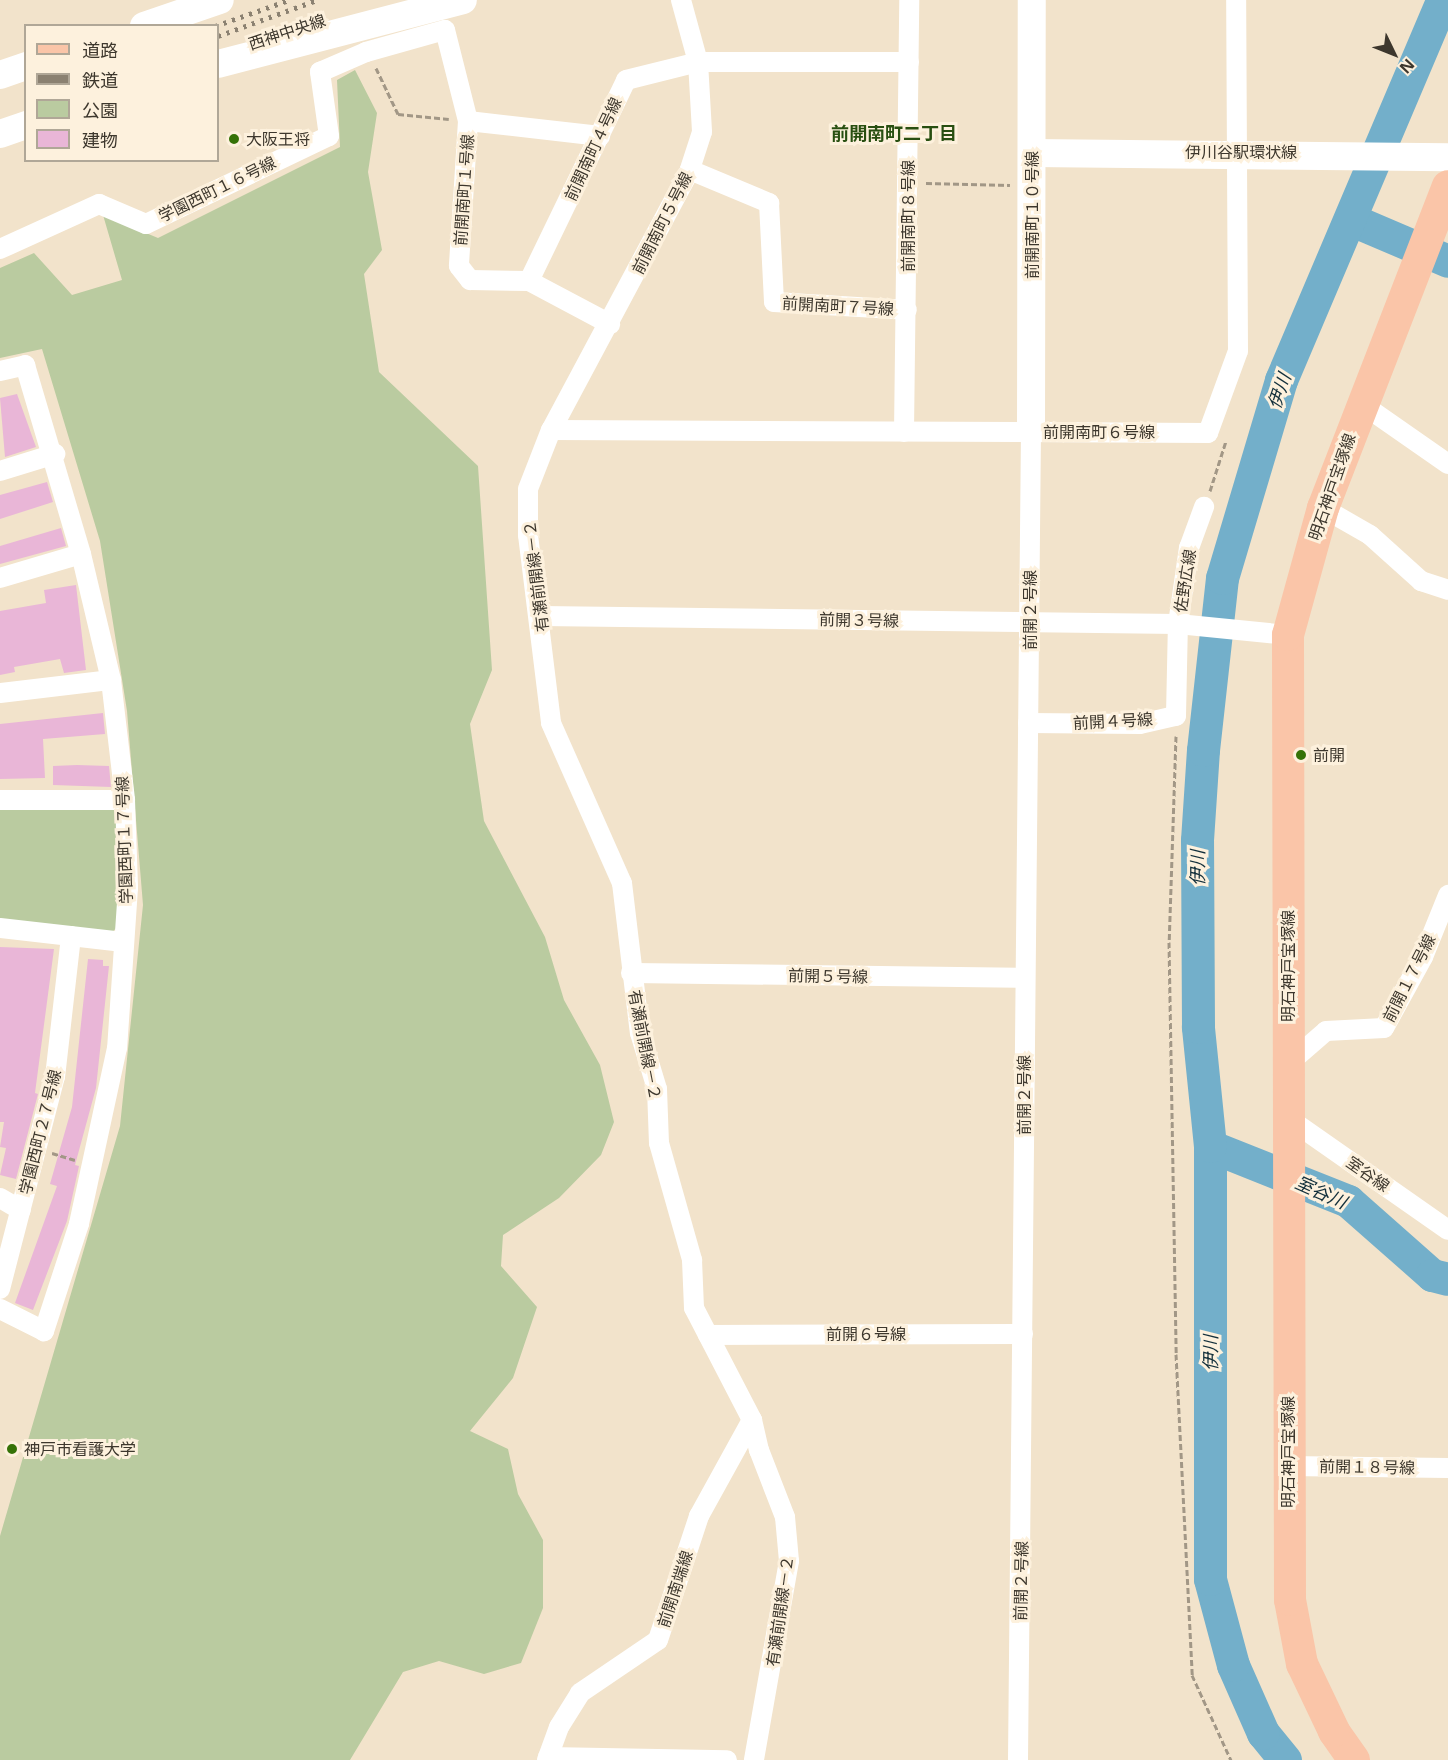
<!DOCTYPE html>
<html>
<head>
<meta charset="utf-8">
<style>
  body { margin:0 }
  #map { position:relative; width:1448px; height:1760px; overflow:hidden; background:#f2e3cb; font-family:"Noto Sans","Noto Sans JP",sans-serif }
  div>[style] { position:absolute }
  .green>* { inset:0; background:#bacba0 }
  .river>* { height:33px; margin:-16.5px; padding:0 16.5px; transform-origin:16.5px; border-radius:16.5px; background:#73afca }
  .building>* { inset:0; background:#e9b6d7 }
  .path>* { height:3px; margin-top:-1.5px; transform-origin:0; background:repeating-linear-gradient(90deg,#a29786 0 6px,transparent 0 9px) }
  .street>* { height:20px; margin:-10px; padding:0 10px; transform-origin:10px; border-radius:10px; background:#fff }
  .secondary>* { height:28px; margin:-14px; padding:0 14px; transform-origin:14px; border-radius:14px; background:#fff }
  .primary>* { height:32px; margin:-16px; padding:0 16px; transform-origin:16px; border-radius:16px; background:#fac5a8 }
  .rail>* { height:4.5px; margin-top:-2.25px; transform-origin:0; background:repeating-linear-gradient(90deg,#8b8171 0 3px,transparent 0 9px) }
  .dots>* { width:16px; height:16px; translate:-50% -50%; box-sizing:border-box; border:3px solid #fdf1dd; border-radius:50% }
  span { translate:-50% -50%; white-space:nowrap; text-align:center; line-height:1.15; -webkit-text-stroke:6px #fdf1dd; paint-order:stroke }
  .street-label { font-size:16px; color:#3d372d }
  .poi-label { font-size:16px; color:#3d372d }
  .left { translate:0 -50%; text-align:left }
  .neighbourhood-label { font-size:18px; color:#284f11; font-weight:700 }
  .water-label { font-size:18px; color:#122f3b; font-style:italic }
  .legend { position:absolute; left:24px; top:24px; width:195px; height:138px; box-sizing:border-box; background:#fdf1dd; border:2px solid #b0a797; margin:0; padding:8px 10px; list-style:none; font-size:18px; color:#3d372d }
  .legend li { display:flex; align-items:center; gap:12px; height:30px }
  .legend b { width:30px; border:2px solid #b0a797 }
  .north { position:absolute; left:1364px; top:24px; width:60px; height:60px; -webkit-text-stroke:4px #fdf1dd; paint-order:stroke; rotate:133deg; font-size:16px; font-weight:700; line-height:24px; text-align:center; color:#3d372d }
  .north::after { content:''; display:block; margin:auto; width:21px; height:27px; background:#3d372d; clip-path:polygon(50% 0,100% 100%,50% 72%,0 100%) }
</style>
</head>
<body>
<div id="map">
  <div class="green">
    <i style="clip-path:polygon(355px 70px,377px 113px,368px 172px,382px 250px,364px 274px,379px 372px,478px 466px,492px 670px,470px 724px,484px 821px,545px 937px,564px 1000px,600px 1065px,614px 1122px,601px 1155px,559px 1198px,503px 1235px,501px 1266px,537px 1307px,513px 1378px,470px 1431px,508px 1449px,518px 1494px,543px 1540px,543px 1608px,521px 1663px,484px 1674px,439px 1661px,403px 1672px,350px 1760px,0 1760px,0 1536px,120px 1126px,143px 905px,127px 711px,100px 541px,42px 349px,0 358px,0 268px,34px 253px,72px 295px,122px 280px,103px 215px,158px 238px,340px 147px,337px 80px)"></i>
    <i style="clip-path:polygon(109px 805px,119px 815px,118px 926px,109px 936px,0 922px,0 809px)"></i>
  </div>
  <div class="river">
    <i style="left:1352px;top:220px;width:104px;rotate:23.1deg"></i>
    <i style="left:1210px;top:1146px;width:149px;rotate:21.7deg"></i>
    <i style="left:1348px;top:1201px;width:112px;rotate:41.4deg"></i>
    <i style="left:1432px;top:1275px;width:16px;rotate:14deg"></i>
    <i style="left:1285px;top:1760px;width:35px;rotate:-129deg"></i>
    <i style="left:1263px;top:1733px;width:74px;rotate:-113.8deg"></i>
    <i style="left:1233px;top:1665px;width:89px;rotate:-105deg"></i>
    <i style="left:1210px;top:1579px;width:433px;rotate:-90deg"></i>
    <i style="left:1210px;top:1146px;width:120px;rotate:-95.8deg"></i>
    <i style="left:1198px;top:1027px;width:187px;rotate:-90.3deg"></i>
    <i style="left:1197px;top:840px;width:90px;rotate:-86.2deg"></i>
    <i style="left:1203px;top:750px;width:173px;rotate:-83.7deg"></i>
    <i style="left:1222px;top:578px;width:207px;rotate:-73.4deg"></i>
    <i style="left:1281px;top:380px;width:413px;rotate:-67deg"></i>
  </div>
  <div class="building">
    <i style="clip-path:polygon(17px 394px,36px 447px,5px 457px,0 398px)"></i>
    <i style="clip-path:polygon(47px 482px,53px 502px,0 519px,0 495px)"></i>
    <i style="clip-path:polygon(61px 528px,66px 546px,0 564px,0 546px)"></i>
    <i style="clip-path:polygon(76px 585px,86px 670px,64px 673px,60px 659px,14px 667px,15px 672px,0 675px,0 611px,46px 603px,44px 590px)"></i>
    <i style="clip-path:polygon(103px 713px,105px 734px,43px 739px,45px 778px,0 779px,0 724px)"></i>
    <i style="clip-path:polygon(77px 765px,109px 766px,111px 787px,53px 785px,53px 766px)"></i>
    <i style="clip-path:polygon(0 947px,54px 949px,35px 1093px,38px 1094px,16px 1179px,0 1175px,6px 1148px,0 1147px,4px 1122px,0 1122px)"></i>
    <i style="clip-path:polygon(88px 959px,103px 960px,103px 966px,109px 966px,96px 1088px,75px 1165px,79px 1166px,67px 1221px,33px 1310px,15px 1303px,57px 1186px,50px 1184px,72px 1107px)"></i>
  </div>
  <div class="path">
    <i style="left:376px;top:68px;width:51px;rotate:64.4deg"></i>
    <i style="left:398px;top:114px;width:51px;rotate:5.6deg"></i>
    <i style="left:926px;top:183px;width:84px;rotate:1.4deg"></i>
    <i style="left:1210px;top:491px;width:52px;rotate:-72.3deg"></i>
    <i style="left:1176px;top:736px;width:206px;rotate:91.9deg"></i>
    <i style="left:1169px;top:942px;width:412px;rotate:89deg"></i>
    <i style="left:1176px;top:1354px;width:321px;rotate:87.1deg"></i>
    <i style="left:1192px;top:1675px;width:94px;rotate:65.4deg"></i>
    <i style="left:52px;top:1153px;width:24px;rotate:17deg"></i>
  </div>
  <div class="street">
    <i style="left:681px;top:0;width:64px;rotate:74.7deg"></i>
    <i style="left:698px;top:62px;width:70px;rotate:86.7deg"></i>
    <i style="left:702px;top:132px;width:40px;rotate:108deg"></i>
    <i style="left:690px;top:170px;width:295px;rotate:118.1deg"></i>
    <i style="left:551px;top:430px;width:63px;rotate:111.3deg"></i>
    <i style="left:528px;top:489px;width:46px;rotate:90deg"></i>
    <i style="left:528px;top:535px;width:189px;rotate:83deg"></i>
    <i style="left:551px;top:723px;width:175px;rotate:66.1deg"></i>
    <i style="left:622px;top:883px;width:151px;rotate:83.2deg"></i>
    <i style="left:640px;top:1033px;width:59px;rotate:73.1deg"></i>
    <i style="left:657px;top:1089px;width:54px;rotate:87.9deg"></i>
    <i style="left:659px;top:1143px;width:122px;rotate:74.2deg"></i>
    <i style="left:692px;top:1260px;width:48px;rotate:87.6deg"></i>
    <i style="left:694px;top:1308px;width:126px;rotate:62.6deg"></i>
    <i style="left:752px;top:1420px;width:31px;rotate:77deg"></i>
    <i style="left:759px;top:1450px;width:72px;rotate:68.8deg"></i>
    <i style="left:785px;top:1517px;width:44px;rotate:84.8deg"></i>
    <i style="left:789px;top:1561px;width:202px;rotate:100deg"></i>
    <i style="left:468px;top:121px;width:133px;rotate:6.5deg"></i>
    <i style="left:690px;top:170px;width:86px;rotate:22.7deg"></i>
    <i style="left:769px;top:203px;width:99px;rotate:87.1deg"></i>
    <i style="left:774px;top:302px;width:133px;rotate:3.4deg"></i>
    <i style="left:0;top:249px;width:109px;rotate:-24.4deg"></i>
    <i style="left:99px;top:204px;width:51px;rotate:23.1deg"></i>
    <i style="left:146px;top:224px;width:203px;rotate:-25.7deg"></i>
    <i style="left:329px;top:136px;width:65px;rotate:-98deg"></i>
    <i style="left:320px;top:72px;width:50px;rotate:-23.5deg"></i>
    <i style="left:366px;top:52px;width:82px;rotate:-15.6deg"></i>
    <i style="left:445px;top:30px;width:94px;rotate:75.8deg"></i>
    <i style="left:468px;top:121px;width:145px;rotate:93.6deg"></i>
    <i style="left:459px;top:266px;width:18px;rotate:52deg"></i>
    <i style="left:470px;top:280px;width:59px;rotate:1deg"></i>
    <i style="left:529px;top:281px;width:92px;rotate:28deg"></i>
    <i style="left:529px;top:281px;width:223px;rotate:-64.2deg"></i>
    <i style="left:626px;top:80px;width:74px;rotate:-14deg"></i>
    <i style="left:698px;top:62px;width:211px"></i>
    <i style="left:0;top:371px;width:26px;rotate:-13deg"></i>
    <i style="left:25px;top:365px;width:197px;rotate:73.5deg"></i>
    <i style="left:81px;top:554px;width:130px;rotate:76.6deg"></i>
    <i style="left:111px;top:680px;width:121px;rotate:83.3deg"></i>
    <i style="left:125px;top:800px;width:88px;rotate:88deg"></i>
    <i style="left:128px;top:888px;width:160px;rotate:93.9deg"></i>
    <i style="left:117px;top:1048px;width:180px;rotate:102.2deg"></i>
    <i style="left:79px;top:1224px;width:113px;rotate:108.1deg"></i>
    <i style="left:44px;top:1331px;width:49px;rotate:-153.4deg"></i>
    <i style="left:1362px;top:404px;width:105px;rotate:34.9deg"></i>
    <i style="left:551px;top:430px;width:657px;rotate:0.26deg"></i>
    <i style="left:1208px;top:433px;width:87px;rotate:-69.9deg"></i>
    <i style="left:1238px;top:351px;width:351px;rotate:-90.3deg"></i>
    <i style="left:904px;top:432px;width:432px;rotate:-89.3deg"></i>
    <i style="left:0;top:471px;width:58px;rotate:-17.2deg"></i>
    <i style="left:1323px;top:508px;width:54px;rotate:29.9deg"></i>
    <i style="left:1370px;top:535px;width:69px;rotate:42deg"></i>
    <i style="left:1421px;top:581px;width:28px;rotate:18deg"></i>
    <i style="left:0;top:578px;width:84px;rotate:-16.5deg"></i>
    <i style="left:541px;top:616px;width:637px;rotate:0.72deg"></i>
    <i style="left:1178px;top:624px;width:111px;rotate:5.7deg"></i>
    <i style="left:0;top:693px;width:112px;rotate:-6.7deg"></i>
    <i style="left:1028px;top:723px;width:112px;rotate:0.5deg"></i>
    <i style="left:1140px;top:724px;width:37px;rotate:-13deg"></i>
    <i style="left:1176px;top:716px;width:92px;rotate:-88.8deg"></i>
    <i style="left:1178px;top:624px;width:77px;rotate:-81.8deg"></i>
    <i style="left:1189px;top:548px;width:44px;rotate:-69.9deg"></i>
    <i style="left:0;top:800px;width:125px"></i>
    <i style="left:0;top:928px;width:124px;rotate:6.5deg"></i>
    <i style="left:631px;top:973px;width:393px;rotate:0.7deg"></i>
    <i style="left:1288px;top:1064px;width:50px;rotate:-41deg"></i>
    <i style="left:1326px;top:1031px;width:58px;rotate:-3deg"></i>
    <i style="left:1384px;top:1028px;width:81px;rotate:-61.2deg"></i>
    <i style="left:1423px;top:957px;width:67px;rotate:-68deg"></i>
    <i style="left:1288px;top:1118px;width:195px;rotate:35deg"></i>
    <i style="left:0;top:1198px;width:24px;rotate:30deg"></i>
    <i style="left:0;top:1289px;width:219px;rotate:-75.5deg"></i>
    <i style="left:55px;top:1077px;width:142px;rotate:-83.5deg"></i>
    <i style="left:708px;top:1335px;width:315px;rotate:-0.2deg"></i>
    <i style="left:1287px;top:1466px;width:161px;rotate:0.7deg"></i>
    <i style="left:548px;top:1757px;width:179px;rotate:1deg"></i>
    <i style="left:547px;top:1760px;width:35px;rotate:-70deg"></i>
    <i style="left:559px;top:1727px;width:40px;rotate:-58deg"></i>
    <i style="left:580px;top:1693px;width:94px;rotate:-34.2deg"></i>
    <i style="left:658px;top:1640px;width:131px;rotate:-71.7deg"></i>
    <i style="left:699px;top:1516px;width:110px;rotate:-61.1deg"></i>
    <i style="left:1018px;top:1760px;width:1329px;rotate:-89.44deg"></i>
  </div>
  <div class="secondary">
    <i style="left:144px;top:26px;width:80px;rotate:-18.9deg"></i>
    <i style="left:218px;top:64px;width:253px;rotate:-14.6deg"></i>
    <i style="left:0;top:75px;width:28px;rotate:-19deg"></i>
    <i style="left:0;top:134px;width:28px;rotate:-19deg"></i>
    <i style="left:1033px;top:153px;width:415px;rotate:0.6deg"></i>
    <i style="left:1031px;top:431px;width:431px;rotate:-89.9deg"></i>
  </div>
  <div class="primary">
    <i style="left:1354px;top:1760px;width:35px;rotate:-125deg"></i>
    <i style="left:1334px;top:1731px;width:74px;rotate:-115.5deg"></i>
    <i style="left:1302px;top:1664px;width:65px;rotate:-100.6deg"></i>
    <i style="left:1290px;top:1600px;width:965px;rotate:-90.12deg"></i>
    <i style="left:1288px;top:635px;width:132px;rotate:-74.6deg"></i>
    <i style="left:1323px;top:508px;width:345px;rotate:-68.8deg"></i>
  </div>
  <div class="rail">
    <i style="left:215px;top:26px;width:78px;rotate:-19.4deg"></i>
    <i style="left:218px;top:36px;width:105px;rotate:-20deg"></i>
  </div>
  <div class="dots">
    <i style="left:234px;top:139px;background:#357207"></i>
    <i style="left:1301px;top:755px;background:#357207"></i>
    <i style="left:12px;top:1449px;background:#357207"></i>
  </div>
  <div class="street-label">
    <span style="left:287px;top:32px;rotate:-18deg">西神中央線</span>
    <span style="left:593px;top:149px;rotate:-65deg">前開南町４号線</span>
    <span style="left:1241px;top:152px">伊川谷駅環状線</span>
    <span style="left:217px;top:189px;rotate:-26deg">学園西町１６号線</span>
    <span style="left:464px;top:190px;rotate:-86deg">前開南町１号線</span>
    <span style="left:1032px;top:215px;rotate:-90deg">前開南町１０号線</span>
    <span style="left:908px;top:216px;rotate:-90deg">前開南町８号線</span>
    <span style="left:662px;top:223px;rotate:-63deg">前開南町５号線</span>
    <span style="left:838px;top:306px;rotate:3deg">前開南町７号線</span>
    <span style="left:1099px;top:432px">前開南町６号線</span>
    <span style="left:1332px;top:487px;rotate:-71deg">明石神戸宝塚線</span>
    <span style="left:536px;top:576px;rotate:-97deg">有瀬前開線－２</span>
    <span style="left:1185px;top:581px;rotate:-81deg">佐野広線</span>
    <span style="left:1030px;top:610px;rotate:-90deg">前開２号線</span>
    <span style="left:859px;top:620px;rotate:1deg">前開３号線</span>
    <span style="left:1113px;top:721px;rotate:-3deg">前開４号線</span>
    <span style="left:124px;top:840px;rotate:-92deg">学園西町１７号線</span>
    <span style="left:1288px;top:966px;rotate:-90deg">明石神戸宝塚線</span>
    <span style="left:828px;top:976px;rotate:1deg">前開５号線</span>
    <span style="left:1409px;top:978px;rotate:-63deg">前開１７号線</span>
    <span style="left:645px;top:1045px;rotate:79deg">有瀬前開線－２</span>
    <span style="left:1024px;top:1095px;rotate:-90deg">前開２号線</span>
    <span style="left:40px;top:1132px;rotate:-76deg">学園西町２７号線</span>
    <span style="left:1368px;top:1174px;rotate:35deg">室谷線</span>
    <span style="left:866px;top:1334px">前開６号線</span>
    <span style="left:1288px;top:1452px;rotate:-90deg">明石神戸宝塚線</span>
    <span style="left:1367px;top:1467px;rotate:1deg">前開１８号線</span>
    <span style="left:1021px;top:1581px;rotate:-89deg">前開２号線</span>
    <span style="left:675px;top:1589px;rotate:-72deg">前開南端線</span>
    <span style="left:780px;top:1611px;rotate:-82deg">有瀬前開線－２</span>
  </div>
  <div class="poi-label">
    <span class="left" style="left:246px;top:139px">大阪王将</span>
    <span class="left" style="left:1313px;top:755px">前開</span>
    <span class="left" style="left:24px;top:1449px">神戸市看護大学</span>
  </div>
  <div class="neighbourhood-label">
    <span style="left:894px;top:133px">前開南町二丁目</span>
  </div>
  <div class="water-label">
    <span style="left:1279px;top:391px;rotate:-71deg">伊川</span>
    <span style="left:1197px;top:868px;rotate:-90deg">伊川</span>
    <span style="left:1321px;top:1192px;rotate:24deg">室谷川</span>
    <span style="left:1210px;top:1353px;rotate:-90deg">伊川</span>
  </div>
  <ul class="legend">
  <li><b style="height:8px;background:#fac5a8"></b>道路</li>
  <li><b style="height:8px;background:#8b8171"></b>鉄道</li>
  <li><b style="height:16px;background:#bacba0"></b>公園</li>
  <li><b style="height:16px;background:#e9b6d7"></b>建物</li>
  </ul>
  <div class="north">N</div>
</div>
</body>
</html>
